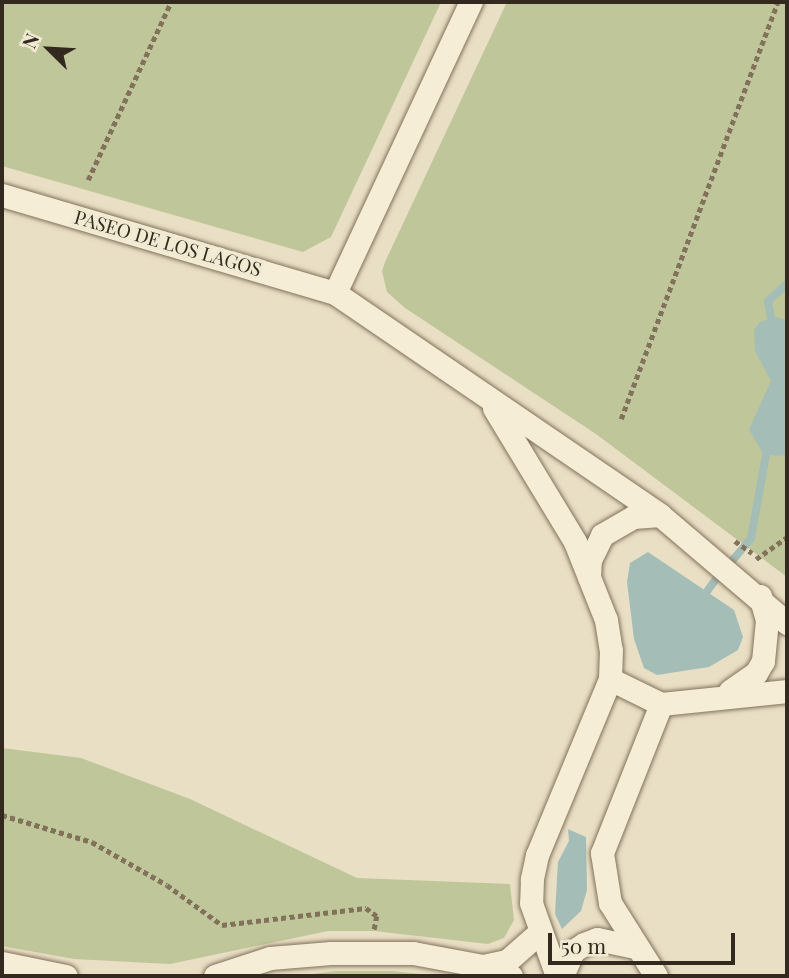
<!DOCTYPE html>
<html>
<head>
<meta charset="utf-8">
<style>
  body { margin:0 }
  #map { position:relative; width:789px; height:978px; overflow:hidden; background:#e9dfc4; font-family:"Playfair Display",serif }
  div>[style] { position:absolute }
  .green>* { inset:0; background:#bfc699 }
  .water>* { inset:0; background:#a5bdb7 }
  .stream>* { height:8px; margin:-4px; padding:0 4px; transform-origin:4px; border-radius:4px; background:#a5bdb7 }
  .path>* { height:4.5px; margin-top:-2.25px; transform-origin:0; background:repeating-linear-gradient(90deg,#82725c 0 5px,transparent 0 8.5px) }
  .roads { filter:drop-shadow(0 0 2px #82725c) drop-shadow(0 0 2px #82725c) }
  .minor>* { height:23px; margin:-11.5px; padding:0 11.5px; transform-origin:11.5px; border-radius:11.5px; background:#f5edd6 }
  span { translate:-50% -50%; white-space:nowrap; text-align:center; line-height:1.15; -webkit-text-stroke:7px #f1ead2; paint-order:stroke }
  .street-label { font-size:19px; color:#33291f }
  .frame { position:absolute; inset:0; border:4px solid #33291f; pointer-events:none }
  .north { position:absolute; left:14px; top:14px; width:70px; height:70px; -webkit-text-stroke:5px #f1ead2; paint-order:stroke; rotate:294deg; font-size:19px; font-weight:700; line-height:28px; text-align:center; color:#33291f }
  .north::after { content:''; display:block; margin:auto; width:24px; height:32px; background:#33291f; clip-path:polygon(50% 0,100% 100%,50% 72%,0 100%) }
  .scale { position:absolute; left:548px; top:933px; width:187px; height:32px; box-sizing:border-box; border:4px solid #33291f; border-top:0; padding-left:9px; font-size:21px; line-height:24px; white-space:nowrap; color:#33291f; -webkit-text-stroke:5px #f1ead2; paint-order:stroke }
</style>
</head>
<body>
<div id="map">
  <div class="green">
    <i style="clip-path:polygon(2px 2px,441px 2px,331px 237px,303px 252px,2px 166px)"></i>
    <i style="clip-path:polygon(507px 2px,787px 2px,787px 577px,596px 434px,405px 308px,387px 292px,382px 271px,385px 262px)"></i>
    <i style="clip-path:polygon(2px 748px,81px 758px,190px 799px,357px 878px,510px 884px,514px 920px,504px 938px,488px 944px,374px 931px,328px 931px,170px 964px,74px 959px,2px 946px)"></i>
    <i style="clip-path:polygon(336px 971px,391px 971px,441px 976px,297px 976px)"></i>
  </div>
  <div class="water">
    <i style="clip-path:polygon(775px 317px,787px 320px,787px 455px,778px 456px,763px 454px,749px 429px,771px 381px,755px 351px,754px 330px,760px 322px)"></i>
    <i style="clip-path:polygon(648px 552px,734px 610px,743px 637px,738px 650px,709px 667px,657px 675px,644px 668px,634px 639px,627px 582px,630px 563px)"></i>
    <i style="clip-path:polygon(568px 829px,586px 837px,587px 890px,581px 911px,562px 929px,555px 914px,558px 862px,569px 841px)"></i>
  </div>
  <div class="stream">
    <i style="left:772px;top:324px;width:23px;rotate:-100deg"></i>
    <i style="left:768px;top:301px;width:25px;rotate:-42deg"></i>
    <i style="left:732px;top:561px;width:30px;rotate:-50deg"></i>
    <i style="left:751px;top:538px;width:96px;rotate:-79.7deg"></i>
    <i style="left:700px;top:601px;width:32px;rotate:-54deg"></i>
  </div>
  <div class="path">
    <i style="left:88px;top:180px;width:196px;rotate:-65deg"></i>
    <i style="left:621px;top:419px;width:446px;rotate:-69.4deg"></i>
    <i style="left:735px;top:541px;width:21px;rotate:35deg"></i>
    <i style="left:756px;top:559px;width:38px;rotate:-35deg"></i>
    <i style="left:2px;top:815px;width:94px;rotate:16.7deg"></i>
    <i style="left:92px;top:842px;width:86px;rotate:29.8deg"></i>
    <i style="left:167px;top:885px;width:68px;rotate:36deg"></i>
    <i style="left:222px;top:925px;width:145px;rotate:-6.7deg"></i>
    <i style="left:366px;top:908px;width:14px;rotate:36deg"></i>
    <i style="left:377px;top:916px;width:15px;rotate:101deg"></i>
  </div>
  <div class="roads">
    <div class="minor">
      <i style="left:2px;top:195px;width:347px;rotate:16.4deg"></i>
      <i style="left:335px;top:293px;width:394px;rotate:34.3deg"></i>
      <i style="left:660px;top:515px;width:167px;rotate:40.4deg"></i>
      <i style="left:335px;top:293px;width:321px;rotate:-65deg"></i>
      <i style="left:494px;top:408px;width:157px;rotate:58.8deg"></i>
      <i style="left:575px;top:542px;width:84px;rotate:68.3deg"></i>
      <i style="left:606px;top:620px;width:30px;rotate:81deg"></i>
      <i style="left:611px;top:650px;width:29px;rotate:92deg"></i>
      <i style="left:610px;top:679px;width:191px;rotate:112.5deg"></i>
      <i style="left:537px;top:855px;width:25px;rotate:102deg"></i>
      <i style="left:532px;top:879px;width:24px;rotate:92deg"></i>
      <i style="left:531px;top:903px;width:77px;rotate:70.4deg"></i>
      <i style="left:589px;top:577px;width:17px;rotate:-87deg"></i>
      <i style="left:590px;top:560px;width:28px;rotate:-64deg"></i>
      <i style="left:602px;top:535px;width:36px;rotate:-30deg"></i>
      <i style="left:633px;top:517px;width:27px;rotate:-4deg"></i>
      <i style="left:610px;top:679px;width:57px;rotate:26.1deg"></i>
      <i style="left:661px;top:704px;width:127px;rotate:-5.9deg"></i>
      <i style="left:730px;top:691px;width:32px;rotate:-35deg"></i>
      <i style="left:756px;top:673px;width:14px;rotate:-60deg"></i>
      <i style="left:763px;top:661px;width:41px;rotate:-84.4deg"></i>
      <i style="left:767px;top:620px;width:25px;rotate:-106deg"></i>
      <i style="left:2px;top:963px;width:65px;rotate:11.5deg"></i>
      <i style="left:483px;top:966px;width:25px;rotate:-12deg"></i>
      <i style="left:507px;top:961px;width:44px;rotate:-41.3deg"></i>
      <i style="left:215px;top:976px;width:58px;rotate:-18.1deg"></i>
      <i style="left:270px;top:958px;width:61px;rotate:-4.7deg"></i>
      <i style="left:331px;top:953px;width:82px"></i>
      <i style="left:413px;top:953px;width:71px;rotate:10.5deg"></i>
      <i style="left:483px;top:966px;width:30px;rotate:20deg"></i>
      <i style="left:562px;top:976px;width:27px;rotate:-66deg"></i>
      <i style="left:573px;top:951px;width:13px;rotate:-32deg"></i>
      <i style="left:584px;top:944px;width:14px;rotate:-21deg"></i>
      <i style="left:597px;top:939px;width:40px;rotate:12deg"></i>
      <i style="left:656px;top:976px;width:86px;rotate:-122.2deg"></i>
      <i style="left:610px;top:903px;width:51px;rotate:-99.1deg"></i>
      <i style="left:602px;top:853px;width:160px;rotate:-68.4deg"></i>
    </div>
  </div>
  <div class="street-label">
    <span style="left:168px;top:243px;rotate:16deg">PASEO DE LOS LAGOS</span>
  </div>
  <div class="frame"></div>
  <div class="north">N</div>
  <div class="scale">50 m</div>
</div>
</body>
</html>
